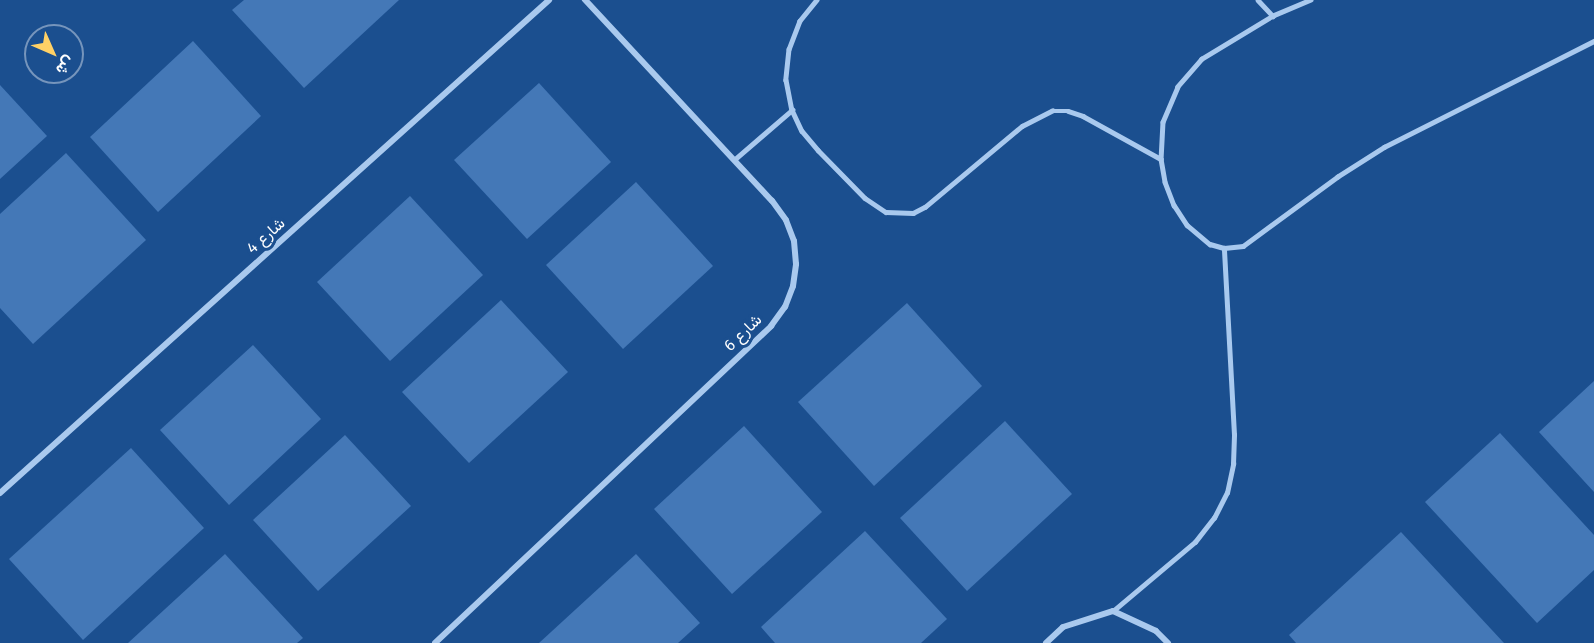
<!DOCTYPE html>
<html>
<head>
<meta charset="utf-8">
<style>
  body { margin:0 }
  #map { position:relative; width:1594px; height:643px; overflow:hidden; background:#1b4f8f; font-family:"Fira Sans",Vazirmatn,sans-serif }
  div>[style] { position:absolute }
  .building>* { inset:0; background:#4478b7 }
  .lane>* { height:4.5px; margin:-2.25px; padding:0 2.25px; transform-origin:2.25px; border-radius:2.25px; background:#a9c9ee }
  .street>* { height:6px; margin:-3px; padding:0 3px; transform-origin:3px; border-radius:3px; background:#a9c9ee }
  span { translate:-50% -50%; white-space:nowrap; text-align:center; line-height:1.15; -webkit-text-stroke:6px #1b4f8f; paint-order:stroke }
  .street-label { font-size:16px; color:#fff }
  .north { position:absolute; left:24px; top:24px; width:60px; height:60px; box-sizing:border-box; background:#1b4f8f; border:2px solid #7695bc; border-radius:50%; rotate:135deg; font-size:16px; font-weight:700; line-height:24px; text-align:center; color:#fff }
  .north::after { content:''; display:block; margin:auto; width:21px; height:27px; background:#ffd166; clip-path:polygon(50% 0,100% 100%,50% 72%,0 100%) }
</style>
</head>
<body>
<div id="map">
  <div class="building">
    <i style="clip-path:polygon(244px 0,399px 0,304px 88px,232px 10px)"></i>
    <i style="clip-path:polygon(193px 41px,261px 116px,158px 212px,90px 137px)"></i>
    <i style="clip-path:polygon(539px 83px,611px 162px,527px 239px,454px 160px)"></i>
    <i style="clip-path:polygon(0 85px,47px 136px,0 179px)"></i>
    <i style="clip-path:polygon(66px 153px,146px 240px,33px 344px,0 308px,0 214px)"></i>
    <i style="clip-path:polygon(636px 182px,713px 266px,623px 349px,546px 265px)"></i>
    <i style="clip-path:polygon(410px 196px,483px 275px,390px 361px,317px 282px)"></i>
    <i style="clip-path:polygon(501px 300px,568px 372px,469px 463px,402px 392px)"></i>
    <i style="clip-path:polygon(907px 303px,982px 386px,874px 486px,798px 402px)"></i>
    <i style="clip-path:polygon(253px 345px,321px 419px,229px 505px,160px 430px)"></i>
    <i style="clip-path:polygon(1594px 381px,1594px 492px,1539px 432px)"></i>
    <i style="clip-path:polygon(1005px 421px,1072px 494px,967px 591px,900px 518px)"></i>
    <i style="clip-path:polygon(744px 426px,822px 512px,732px 594px,654px 509px)"></i>
    <i style="clip-path:polygon(1500px 433px,1594px 535px,1594px 570px,1537px 623px,1425px 502px)"></i>
    <i style="clip-path:polygon(345px 435px,411px 506px,318px 591px,253px 520px)"></i>
    <i style="clip-path:polygon(131px 448px,204px 528px,83px 640px,9px 559px)"></i>
    <i style="clip-path:polygon(865px 531px,947px 619px,921px 643px,775px 643px,761px 627px)"></i>
    <i style="clip-path:polygon(1401px 532px,1504px 643px,1296px 643px,1289px 635px)"></i>
    <i style="clip-path:polygon(225px 554px,303px 638px,297px 643px,128px 643px)"></i>
    <i style="clip-path:polygon(636px 554px,700px 623px,678px 643px,539px 643px)"></i>
  </div>
  <div class="lane">
    <i style="left:817px;top:0;width:27px;rotate:129deg"></i>
    <i style="left:800px;top:21px;width:30px;rotate:111deg"></i>
    <i style="left:789px;top:49px;width:31px;rotate:96deg"></i>
    <i style="left:786px;top:80px;width:31px;rotate:79deg"></i>
    <i style="left:792px;top:110px;width:23px;rotate:65deg"></i>
    <i style="left:802px;top:131px;width:25px;rotate:50deg"></i>
    <i style="left:818px;top:150px;width:67px;rotate:45.6deg"></i>
    <i style="left:865px;top:198px;width:25px;rotate:34deg"></i>
    <i style="left:886px;top:212px;width:27px;rotate:2deg"></i>
    <i style="left:913px;top:213px;width:13px;rotate:-27deg"></i>
    <i style="left:925px;top:207px;width:126px;rotate:-39.9deg"></i>
    <i style="left:1022px;top:126px;width:34px;rotate:-27deg"></i>
    <i style="left:1052px;top:111px;width:16px"></i>
    <i style="left:1068px;top:111px;width:16px;rotate:18deg"></i>
    <i style="left:1083px;top:116px;width:89px;rotate:28.9deg"></i>
    <i style="left:1258px;top:0;width:22px;rotate:47deg"></i>
    <i style="left:1311px;top:0;width:41px;rotate:157.2deg"></i>
    <i style="left:1273px;top:16px;width:83px;rotate:148.8deg"></i>
    <i style="left:1202px;top:59px;width:37px;rotate:131deg"></i>
    <i style="left:1178px;top:87px;width:38px;rotate:113deg"></i>
    <i style="left:1163px;top:122px;width:37px;rotate:93deg"></i>
    <i style="left:1161px;top:159px;width:23px;rotate:80deg"></i>
    <i style="left:1165px;top:182px;width:25px;rotate:69deg"></i>
    <i style="left:1174px;top:205px;width:24px;rotate:57deg"></i>
    <i style="left:1187px;top:225px;width:30px;rotate:40deg"></i>
    <i style="left:1210px;top:244px;width:15px;rotate:16deg"></i>
    <i style="left:1224px;top:248px;width:19px;rotate:-6deg"></i>
    <i style="left:1243px;top:246px;width:117px;rotate:-36.3deg"></i>
    <i style="left:1337px;top:177px;width:56px;rotate:-32.6deg"></i>
    <i style="left:1384px;top:147px;width:235px;rotate:-26.8deg"></i>
    <i style="left:734px;top:160px;width:77px;rotate:-40.8deg"></i>
    <i style="left:1113px;top:611px;width:107px;rotate:-40.1deg"></i>
    <i style="left:1195px;top:542px;width:31px;rotate:-52deg"></i>
    <i style="left:1214px;top:518px;width:28px;rotate:-63deg"></i>
    <i style="left:1227px;top:493px;width:30px;rotate:-78deg"></i>
    <i style="left:1233px;top:464px;width:29px;rotate:-88deg"></i>
    <i style="left:1234px;top:435px;width:187px;rotate:-93.1deg"></i>
  </div>
  <div class="street">
    <i style="left:0;top:493px;width:738px;rotate:-41.92deg"></i>
    <i style="left:435px;top:643px;width:462px;rotate:-43.3deg"></i>
    <i style="left:771px;top:326px;width:24px;rotate:-54deg"></i>
    <i style="left:785px;top:307px;width:22px;rotate:-69deg"></i>
    <i style="left:793px;top:286px;width:22px;rotate:-82deg"></i>
    <i style="left:796px;top:264px;width:23px;rotate:-95deg"></i>
    <i style="left:794px;top:241px;width:22px;rotate:-111deg"></i>
    <i style="left:786px;top:220px;width:24px;rotate:-126deg"></i>
    <i style="left:772px;top:201px;width:275px;rotate:-132.9deg"></i>
    <i style="left:1046px;top:643px;width:23px;rotate:-43deg"></i>
    <i style="left:1063px;top:627px;width:52px;rotate:-17.7deg"></i>
    <i style="left:1113px;top:611px;width:47px;rotate:24.9deg"></i>
    <i style="left:1156px;top:631px;width:17px;rotate:45deg"></i>
  </div>
  <div class="street-label">
    <span style="left:266px;top:236px;rotate:-42deg">شارع 4</span>
    <span style="left:743px;top:333px;rotate:-44deg">شارع 6</span>
  </div>
  <div class="north">ش</div>
</div>
</body>
</html>
